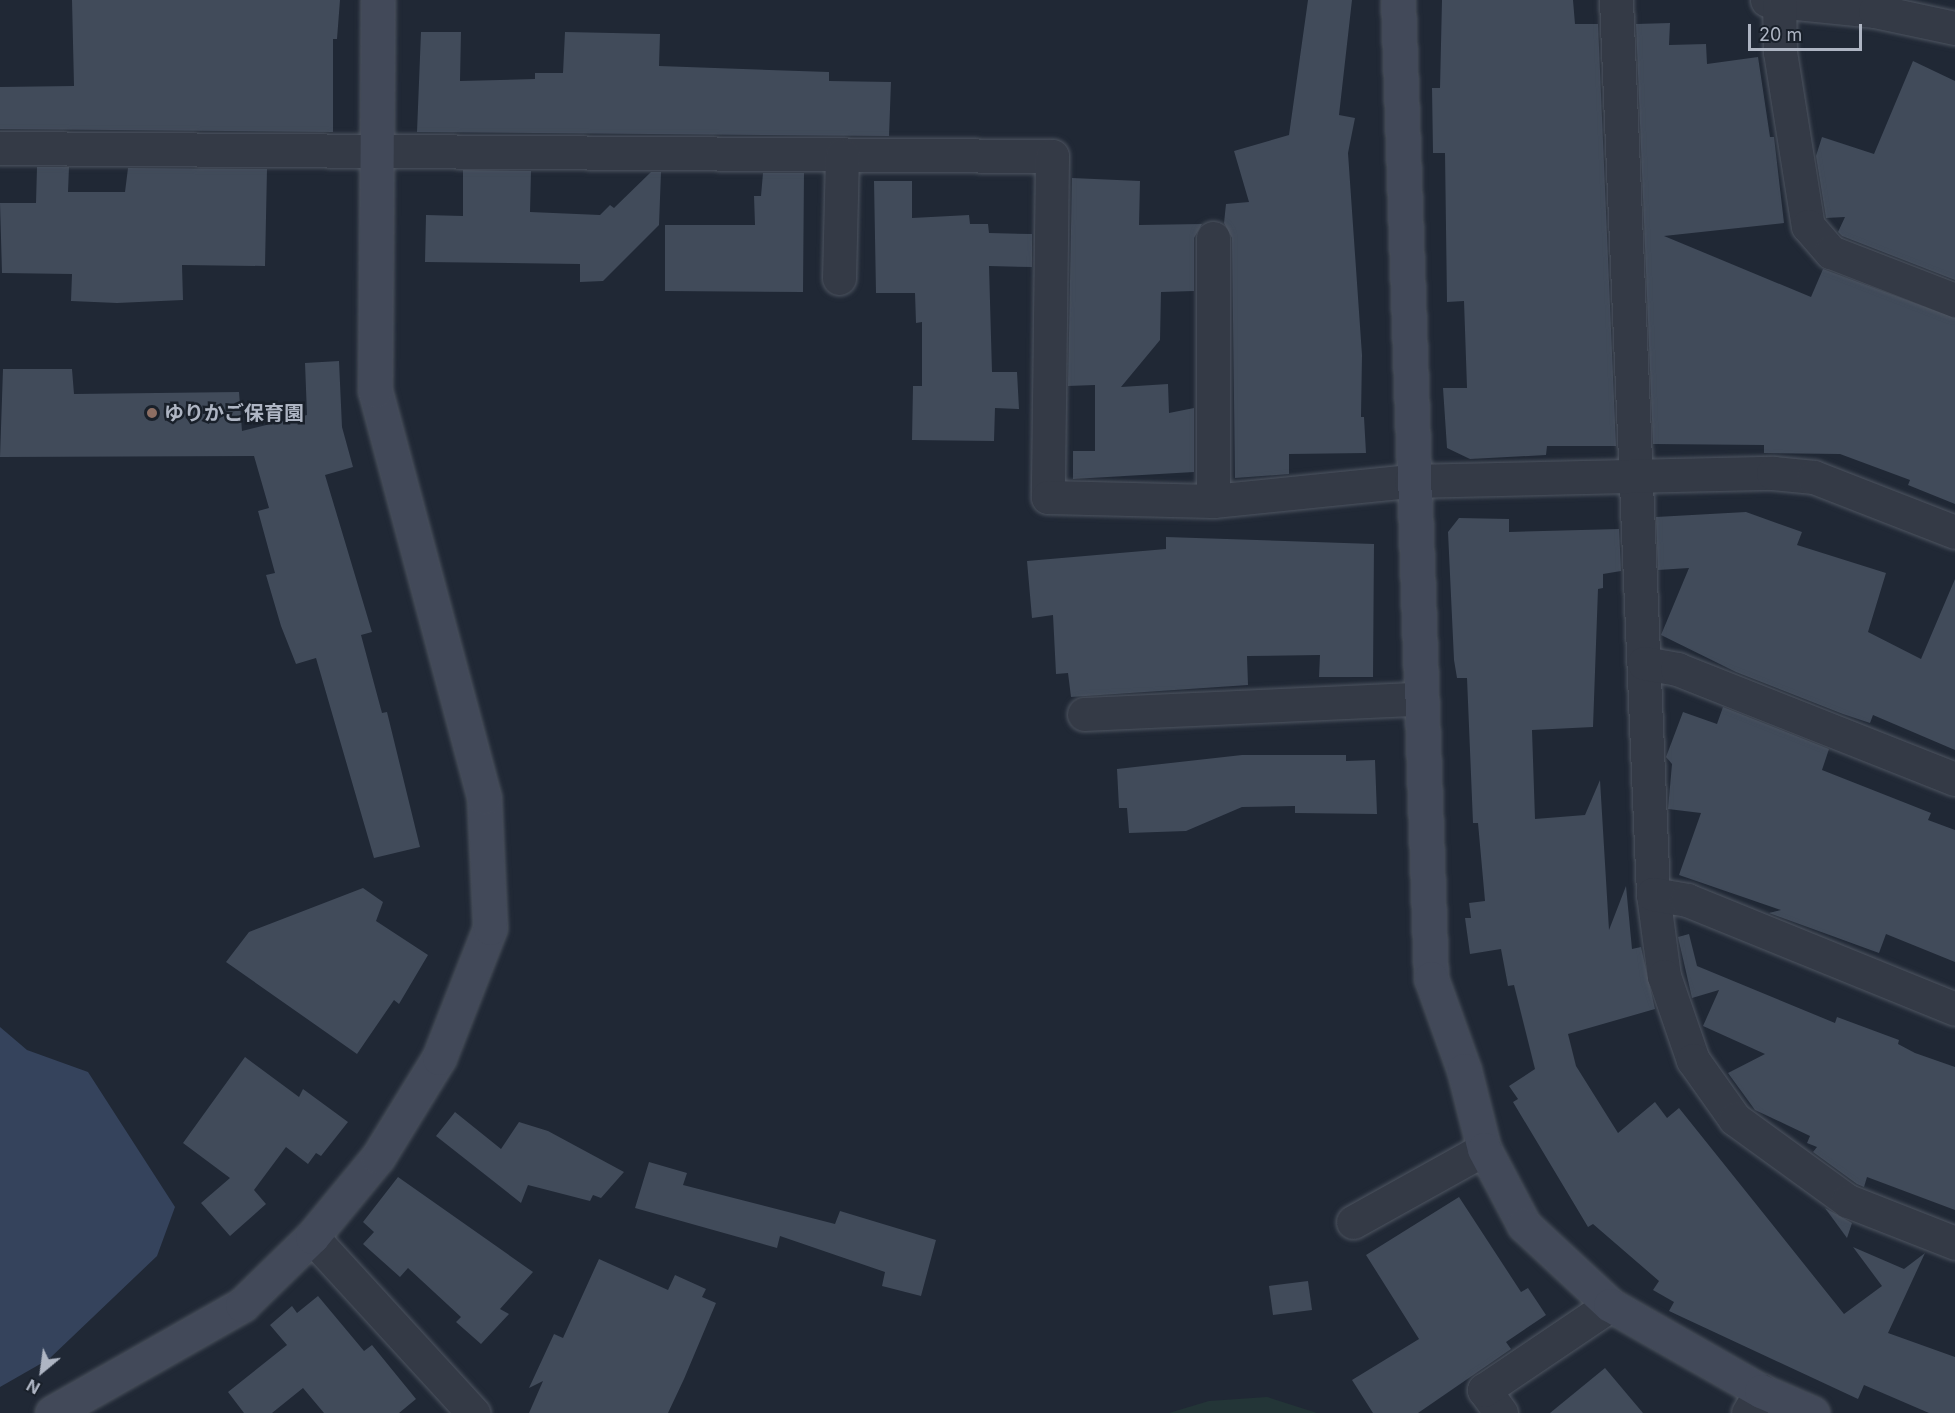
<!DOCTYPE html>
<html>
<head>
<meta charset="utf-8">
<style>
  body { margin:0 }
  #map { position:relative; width:1955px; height:1413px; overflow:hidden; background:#202835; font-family:Inter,"Noto Sans JP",sans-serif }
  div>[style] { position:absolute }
  .green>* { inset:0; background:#233537 }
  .water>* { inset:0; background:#35435c }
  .building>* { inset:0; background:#414b5a }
  .roads { filter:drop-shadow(0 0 2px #4e5561) drop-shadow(0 0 2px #4e5561) }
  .street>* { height:33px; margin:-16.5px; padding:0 16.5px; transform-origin:16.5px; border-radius:16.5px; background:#343a46 }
  .secondary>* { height:33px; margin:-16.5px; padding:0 16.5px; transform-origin:16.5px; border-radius:16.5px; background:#424959 }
  .dots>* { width:16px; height:16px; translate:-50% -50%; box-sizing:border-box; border:3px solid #19202a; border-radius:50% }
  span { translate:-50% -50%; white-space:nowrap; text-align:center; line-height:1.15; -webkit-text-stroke:5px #19202a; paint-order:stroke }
  .poi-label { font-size:20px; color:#aeb5c3; font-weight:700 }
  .left { translate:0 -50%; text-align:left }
  .north { position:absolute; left:12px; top:1341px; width:60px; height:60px; -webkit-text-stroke:4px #19202a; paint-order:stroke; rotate:209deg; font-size:16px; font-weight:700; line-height:24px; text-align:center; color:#aeb5c3 }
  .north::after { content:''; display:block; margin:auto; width:21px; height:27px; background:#aeb5c3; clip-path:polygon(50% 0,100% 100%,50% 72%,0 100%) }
  .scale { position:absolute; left:1748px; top:24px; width:114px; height:27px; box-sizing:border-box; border:3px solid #aeb5c3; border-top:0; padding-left:8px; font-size:18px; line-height:21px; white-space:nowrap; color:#aeb5c3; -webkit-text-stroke:4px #19202a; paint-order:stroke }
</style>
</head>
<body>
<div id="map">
  <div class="green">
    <i style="clip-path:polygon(1267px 1397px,1317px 1413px,1169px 1413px,1209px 1401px)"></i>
  </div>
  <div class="water">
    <i style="clip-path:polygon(0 1027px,27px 1050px,88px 1072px,175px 1207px,157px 1256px,49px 1359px,0 1387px)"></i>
  </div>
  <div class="building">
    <i style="clip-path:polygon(72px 0,340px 0,337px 39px,333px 39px,333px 132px,0 129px,0 87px,74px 86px)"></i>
    <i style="clip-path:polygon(1308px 0,1352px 0,1339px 115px,1355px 118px,1348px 153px,1362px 355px,1361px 417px,1364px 417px,1366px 453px,1289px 454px,1289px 474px,1235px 478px,1232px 238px,1224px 223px,1226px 204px,1249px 202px,1234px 151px,1289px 135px)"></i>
    <i style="clip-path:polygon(1442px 0,1573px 0,1575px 24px,1598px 24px,1616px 446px,1547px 446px,1546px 455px,1470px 459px,1447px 448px,1443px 388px,1467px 388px,1464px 301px,1447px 302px,1445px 153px,1433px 153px,1432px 88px,1440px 88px)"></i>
    <i style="clip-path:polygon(1670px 23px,1669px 45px,1706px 44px,1707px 64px,1758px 57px,1770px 137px,1774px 137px,1784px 223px,1664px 236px,1811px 297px,1823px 269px,1955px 318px,1955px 504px,1908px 485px,1910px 480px,1840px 454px,1764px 453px,1764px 445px,1653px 444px,1636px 24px)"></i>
    <i style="clip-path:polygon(421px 32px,461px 32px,460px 81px,535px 79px,535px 73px,563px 73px,565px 32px,660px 34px,659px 66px,829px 72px,829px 81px,891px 82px,889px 136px,417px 132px)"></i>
    <i style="clip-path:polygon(1913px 61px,1955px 81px,1955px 280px,1842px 236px,1838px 232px,1845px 217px,1826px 218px,1816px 156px,1822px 137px,1874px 154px)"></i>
    <i style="clip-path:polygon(37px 167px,69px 167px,68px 192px,125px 192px,128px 168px,267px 169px,265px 266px,182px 265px,183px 300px,117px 303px,71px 301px,72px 274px,2px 273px,0 203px,36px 203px)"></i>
    <i style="clip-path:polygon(463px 170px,531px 171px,530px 212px,600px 215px,610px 205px,614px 208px,651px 172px,661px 172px,659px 225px,603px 281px,580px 282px,580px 264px,425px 262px,426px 215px,463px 216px)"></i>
    <i style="clip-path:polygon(763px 173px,804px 173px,803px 292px,665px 291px,665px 225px,755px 225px,754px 196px,761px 196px)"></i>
    <i style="clip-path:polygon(1072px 178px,1140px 181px,1139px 225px,1202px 224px,1194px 238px,1194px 291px,1161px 292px,1160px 340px,1121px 387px,1168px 384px,1169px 413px,1194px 408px,1194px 472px,1073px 479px,1073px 451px,1095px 451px,1095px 385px,1068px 386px)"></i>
    <i style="clip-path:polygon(874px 181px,912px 181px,912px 218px,969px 215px,970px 224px,988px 224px,989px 233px,1032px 234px,1032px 267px,989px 266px,992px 372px,1017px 372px,1019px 409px,995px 408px,994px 441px,912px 440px,913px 386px,922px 386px,922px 322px,916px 323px,915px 293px,876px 293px)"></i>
    <i style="clip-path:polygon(339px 361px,342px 427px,353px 467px,325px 475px,372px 632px,361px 635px,382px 713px,387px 712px,420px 847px,374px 858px,316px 658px,296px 664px,281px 626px,266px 575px,275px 573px,258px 511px,269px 508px,254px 456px,0 457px,3px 369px,72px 369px,74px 394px,239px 392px,242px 431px,307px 415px,305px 363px)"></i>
    <i style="clip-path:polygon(1746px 512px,1802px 532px,1797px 545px,1886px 573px,1868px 632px,1921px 659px,1955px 579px,1955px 750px,1873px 715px,1870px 723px,1843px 714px,1736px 672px,1661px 635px,1689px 568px,1658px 570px,1656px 517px)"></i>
    <i style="clip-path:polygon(1459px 518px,1509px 519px,1509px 532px,1619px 529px,1621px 571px,1603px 574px,1603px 588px,1598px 589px,1593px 727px,1532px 730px,1535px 819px,1585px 815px,1600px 780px,1609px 930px,1626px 886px,1632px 949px,1641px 947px,1655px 1009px,1568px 1034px,1576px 1066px,1618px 1133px,1655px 1102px,1667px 1118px,1679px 1108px,1844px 1314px,1882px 1286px,1853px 1247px,1904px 1269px,1925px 1253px,1888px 1333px,1955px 1357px,1955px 1413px,1929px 1413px,1864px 1385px,1858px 1399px,1669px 1311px,1674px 1302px,1653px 1290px,1659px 1281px,1593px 1224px,1588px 1227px,1513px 1102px,1518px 1099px,1509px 1086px,1535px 1069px,1514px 985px,1508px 986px,1501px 949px,1470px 954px,1465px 918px,1471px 918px,1469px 903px,1485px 901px,1478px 823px,1473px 823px,1467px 678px,1457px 678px,1454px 660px,1448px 532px)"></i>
    <i style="clip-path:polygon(1166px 537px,1374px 544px,1373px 677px,1319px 677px,1320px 655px,1247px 656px,1248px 685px,1071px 697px,1068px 673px,1056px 674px,1053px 615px,1032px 618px,1027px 561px,1166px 549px)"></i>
    <i style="clip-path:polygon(1723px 707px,1829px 749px,1822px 770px,1931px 813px,1928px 820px,1955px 830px,1955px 962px,1886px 934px,1879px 953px,1769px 913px,1781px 910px,1679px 875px,1701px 813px,1668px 809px,1672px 764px,1666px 757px,1683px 712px,1717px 724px)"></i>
    <i style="clip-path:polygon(1242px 755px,1346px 755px,1346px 761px,1375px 760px,1377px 814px,1295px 813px,1295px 806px,1242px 807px,1186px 831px,1129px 833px,1127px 808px,1119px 808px,1117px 769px)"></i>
    <i style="clip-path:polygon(363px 888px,383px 902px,376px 921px,428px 955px,399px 1004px,394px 1000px,357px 1054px,226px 962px,249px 932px)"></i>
    <i style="clip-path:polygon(1689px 934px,1697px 966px,1835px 1023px,1837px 1017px,1899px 1040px,1898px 1044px,1915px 1053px,1955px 1067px,1955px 1210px,1867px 1177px,1864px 1187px,1857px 1184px,1813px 1152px,1817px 1147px,1807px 1143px,1810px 1136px,1755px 1110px,1728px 1073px,1765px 1054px,1703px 1026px,1719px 990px,1692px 998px,1678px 937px)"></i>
    <i style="clip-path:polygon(245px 1057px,299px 1097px,303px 1089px,348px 1122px,321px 1156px,316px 1153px,308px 1164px,286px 1147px,254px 1190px,266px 1204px,230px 1236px,201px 1203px,230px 1178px,183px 1143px)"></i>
    <i style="clip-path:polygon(455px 1112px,501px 1149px,519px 1122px,548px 1131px,624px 1172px,601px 1198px,593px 1195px,590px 1201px,528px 1185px,521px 1203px,436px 1136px)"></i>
    <i style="clip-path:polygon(649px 1162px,687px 1173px,683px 1185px,835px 1224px,840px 1211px,936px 1240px,921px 1296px,882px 1286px,885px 1272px,780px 1236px,777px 1248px,635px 1208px)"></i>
    <i style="clip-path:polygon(398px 1177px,533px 1272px,500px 1309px,509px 1314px,481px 1344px,456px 1322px,461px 1317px,408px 1268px,400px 1277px,363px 1244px,374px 1232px,363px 1222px)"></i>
    <i style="clip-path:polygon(1459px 1197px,1521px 1292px,1528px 1288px,1546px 1315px,1506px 1342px,1511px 1349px,1418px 1413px,1373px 1413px,1352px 1380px,1419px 1339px,1366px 1255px)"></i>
    <i style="clip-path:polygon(1825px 1208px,1852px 1223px,1847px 1238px)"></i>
    <i style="clip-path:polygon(599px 1259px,668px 1290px,675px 1275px,706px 1289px,702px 1297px,716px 1303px,684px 1379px,668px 1413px,529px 1413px,543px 1381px,529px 1388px,554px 1334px,563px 1338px)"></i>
    <i style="clip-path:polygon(1308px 1281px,1312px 1310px,1273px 1315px,1269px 1286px)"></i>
    <i style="clip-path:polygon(318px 1296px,364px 1351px,372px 1345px,416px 1399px,399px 1413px,324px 1413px,303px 1388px,272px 1413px,244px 1413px,228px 1392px,287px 1345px,270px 1325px,292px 1306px,297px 1313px)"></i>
    <i style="clip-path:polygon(1605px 1368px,1643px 1413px,1550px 1413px)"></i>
  </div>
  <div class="roads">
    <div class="street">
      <i style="left:1616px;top:0;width:895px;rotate:87.63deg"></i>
      <i style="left:1653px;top:894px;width:83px;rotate:82.4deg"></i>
      <i style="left:1664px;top:976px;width:89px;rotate:71deg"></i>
      <i style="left:1693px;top:1060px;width:72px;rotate:54.6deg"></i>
      <i style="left:1735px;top:1119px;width:140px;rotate:36deg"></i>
      <i style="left:1848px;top:1201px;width:115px;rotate:21.4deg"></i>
      <i style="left:1767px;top:0;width:109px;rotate:5.8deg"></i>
      <i style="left:1875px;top:11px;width:82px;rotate:12deg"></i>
      <i style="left:1779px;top:0;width:52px;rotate:88.9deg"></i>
      <i style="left:1780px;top:52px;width:176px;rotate:80.9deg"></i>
      <i style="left:1808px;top:226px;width:35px;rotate:49deg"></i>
      <i style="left:1831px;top:252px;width:133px;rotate:21.2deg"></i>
      <i style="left:0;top:148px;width:1052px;rotate:0.44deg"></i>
      <i style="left:1052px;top:156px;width:341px;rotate:90.7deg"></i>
      <i style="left:1048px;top:497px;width:165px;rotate:1.4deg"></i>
      <i style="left:1213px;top:501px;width:199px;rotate:-5.8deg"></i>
      <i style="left:1411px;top:481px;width:362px;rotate:-1.3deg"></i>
      <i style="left:1773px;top:473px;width:41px;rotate:5.6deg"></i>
      <i style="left:1814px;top:477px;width:151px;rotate:21.3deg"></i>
      <i style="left:1213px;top:238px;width:263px;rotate:90deg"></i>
      <i style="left:839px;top:278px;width:123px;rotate:-88.6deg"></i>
      <i style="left:1644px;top:663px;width:34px;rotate:10deg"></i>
      <i style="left:1677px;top:669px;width:299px;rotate:21.6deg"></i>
      <i style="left:1084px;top:714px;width:334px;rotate:-2.6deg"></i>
      <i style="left:1653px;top:894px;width:35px;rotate:10deg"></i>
      <i style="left:1687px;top:900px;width:289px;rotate:22.1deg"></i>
      <i style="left:1353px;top:1222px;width:150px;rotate:-29.1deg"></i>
      <i style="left:312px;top:1237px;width:239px;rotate:47.5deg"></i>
      <i style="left:1501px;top:1413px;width:29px;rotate:-126deg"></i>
      <i style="left:1484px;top:1390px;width:152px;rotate:-34deg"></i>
      <i style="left:1748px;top:1413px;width:26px;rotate:-59deg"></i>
    </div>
    <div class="secondary">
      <i style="left:1398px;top:0;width:979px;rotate:88.07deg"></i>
      <i style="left:1431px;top:978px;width:98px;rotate:70.3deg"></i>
      <i style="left:1464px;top:1070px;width:81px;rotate:75.8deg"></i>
      <i style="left:1484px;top:1149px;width:86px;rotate:62.2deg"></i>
      <i style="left:1524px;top:1225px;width:117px;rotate:42.9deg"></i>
      <i style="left:1610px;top:1305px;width:174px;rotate:29.7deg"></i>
      <i style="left:1761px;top:1391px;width:56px;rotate:23.3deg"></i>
      <i style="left:52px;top:1413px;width:219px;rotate:-29.6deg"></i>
      <i style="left:242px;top:1305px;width:98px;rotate:-44.2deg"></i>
      <i style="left:312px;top:1237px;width:104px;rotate:-50.5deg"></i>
      <i style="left:378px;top:1157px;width:116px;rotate:-58.4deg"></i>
      <i style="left:439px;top:1058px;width:140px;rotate:-68.6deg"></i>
      <i style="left:490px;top:928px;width:131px;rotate:-92.6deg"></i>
      <i style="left:484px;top:797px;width:420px;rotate:-105deg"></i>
      <i style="left:375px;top:391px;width:391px;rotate:-89.6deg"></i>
    </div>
  </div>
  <div class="dots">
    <i style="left:152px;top:413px;background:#8d6e63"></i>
  </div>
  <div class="poi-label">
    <span class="left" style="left:164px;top:413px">ゆりかご保育園</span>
  </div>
  <div class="north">N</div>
  <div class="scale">20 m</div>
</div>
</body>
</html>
